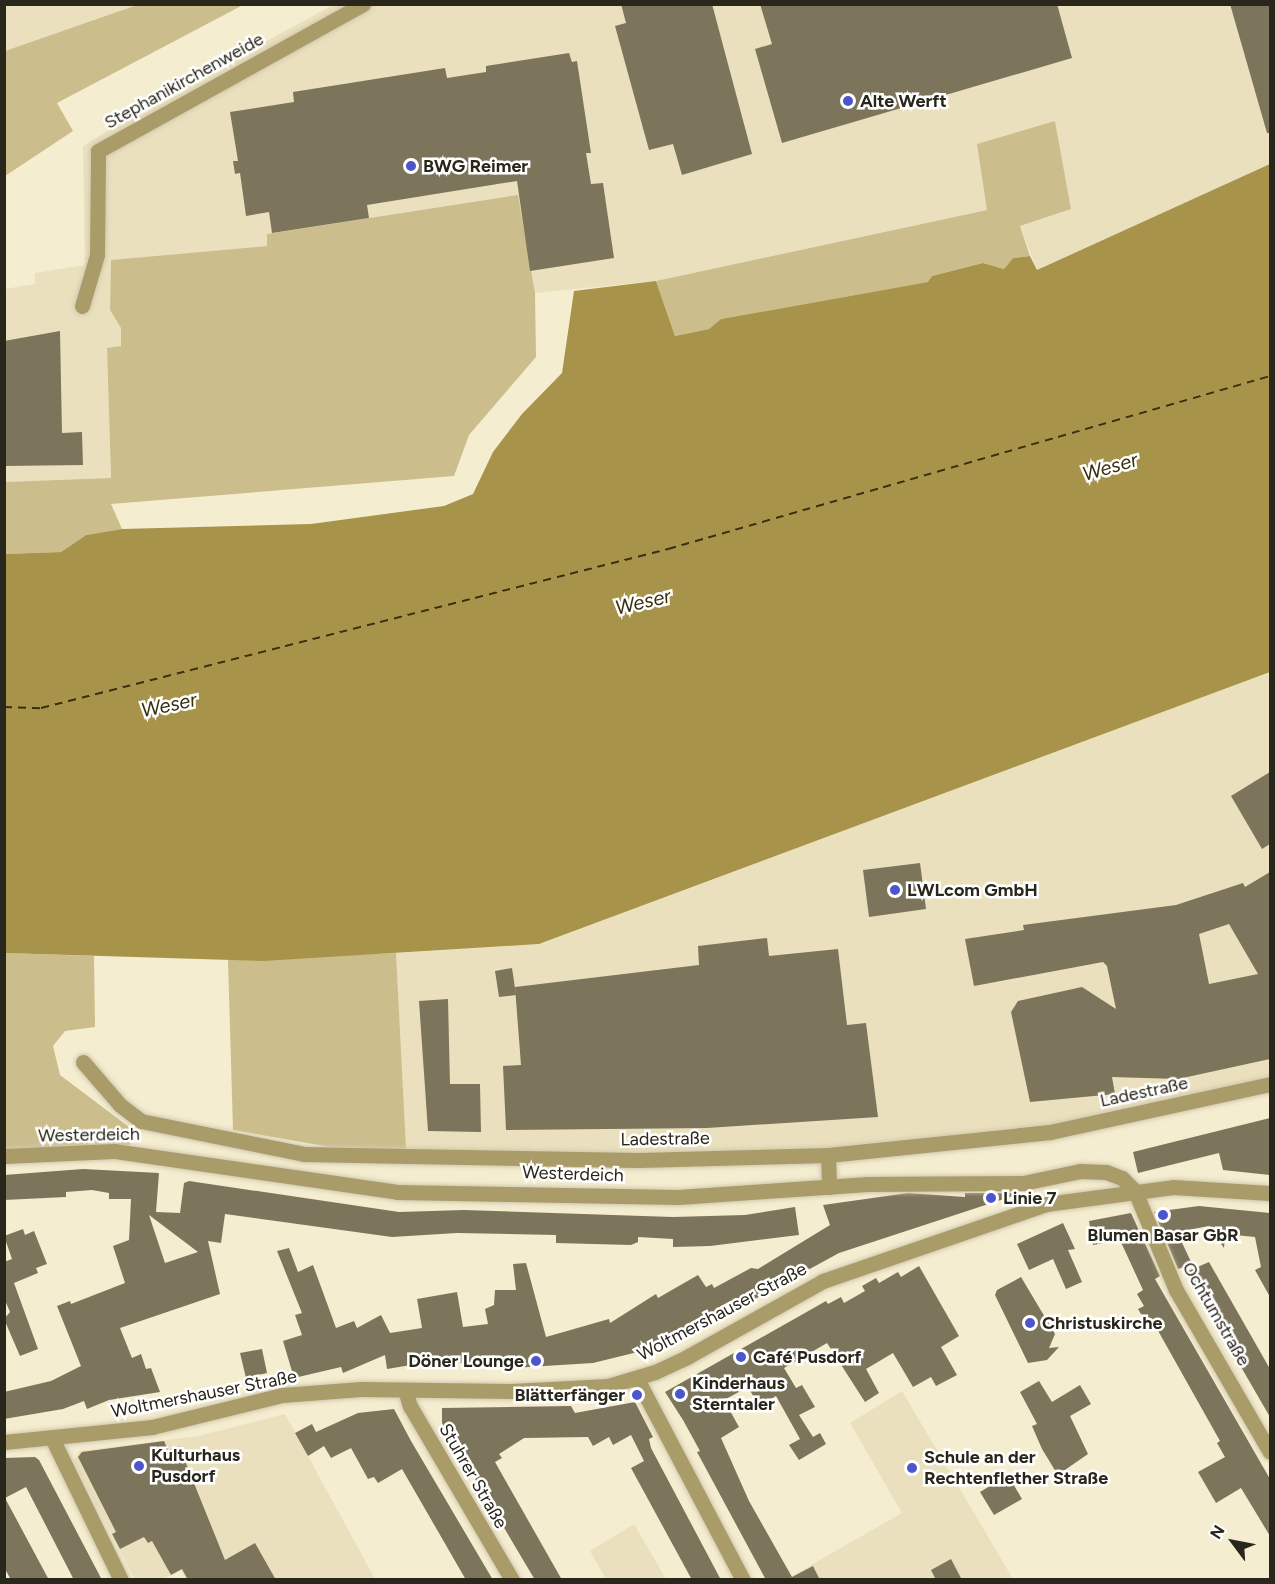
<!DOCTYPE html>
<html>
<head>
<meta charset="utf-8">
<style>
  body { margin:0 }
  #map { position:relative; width:1275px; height:1584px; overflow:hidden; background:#f5edd0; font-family:Figtree,sans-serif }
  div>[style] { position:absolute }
  .built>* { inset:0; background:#eae0bd }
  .green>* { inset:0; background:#cbbe8c }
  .water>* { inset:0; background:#a79349 }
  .ferry>* { height:1.5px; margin-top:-0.75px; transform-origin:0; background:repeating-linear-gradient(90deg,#382f0e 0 8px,transparent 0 14px) }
  .building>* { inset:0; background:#7c755b }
  .roads { filter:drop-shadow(0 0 2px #d0c9af) drop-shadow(0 0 2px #d0c9af) }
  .minor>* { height:15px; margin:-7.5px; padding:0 7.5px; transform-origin:7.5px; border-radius:7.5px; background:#aa9c69 }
  .tertiary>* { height:15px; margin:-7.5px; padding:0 7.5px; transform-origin:7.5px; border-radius:7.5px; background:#aa9c69 }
  .dots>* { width:16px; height:16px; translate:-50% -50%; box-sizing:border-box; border:3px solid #fff; border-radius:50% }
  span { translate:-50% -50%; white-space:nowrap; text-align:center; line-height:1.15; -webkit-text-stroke:5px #fff; paint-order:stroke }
  .street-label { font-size:18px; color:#29261b }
  .poi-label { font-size:18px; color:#29261b; font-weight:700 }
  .left { translate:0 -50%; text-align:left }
  .right { translate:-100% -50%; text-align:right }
  .water-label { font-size:20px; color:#382f0e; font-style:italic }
  .frame { position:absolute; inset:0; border:6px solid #29261b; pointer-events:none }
  .north { position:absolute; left:1203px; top:1512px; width:60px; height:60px; -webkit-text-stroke:4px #fff; paint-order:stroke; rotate:302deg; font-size:16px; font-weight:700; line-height:24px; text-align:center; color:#29261b }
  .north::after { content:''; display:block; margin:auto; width:21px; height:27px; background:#29261b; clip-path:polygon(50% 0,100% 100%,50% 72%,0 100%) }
</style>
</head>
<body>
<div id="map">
  <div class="built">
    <i style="clip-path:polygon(4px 5px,137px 5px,5px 51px)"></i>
    <i style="clip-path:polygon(333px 5px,1270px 5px,1270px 164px,1037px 270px,1020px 226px,1071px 209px,1055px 121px,987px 210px,656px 281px,535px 293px,518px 196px,267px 234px,268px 246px,111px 260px,110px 310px,121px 328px,121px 347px,107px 348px,111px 478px,5px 482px,5px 289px,35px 284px,35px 273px,85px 265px,83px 146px,148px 105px)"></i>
    <i style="clip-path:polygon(1270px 672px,1270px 1083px,1050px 1137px,825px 1159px,636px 1168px,406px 1163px,396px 953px,540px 944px)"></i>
    <i style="clip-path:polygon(902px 1391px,1013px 1579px,785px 1580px,902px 1513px,850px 1423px)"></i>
    <i style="clip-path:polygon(285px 1414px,375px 1579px,186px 1579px,181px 1570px,163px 1579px,135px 1579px,74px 1462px,79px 1451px,199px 1436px)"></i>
    <i style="clip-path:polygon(634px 1524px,666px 1579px,606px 1579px,590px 1551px)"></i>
  </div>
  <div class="green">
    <i style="clip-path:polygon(137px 5px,243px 5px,57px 103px,73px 131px,5px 176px,5px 51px)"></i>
    <i style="clip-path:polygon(1055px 121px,1071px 209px,1020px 226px,1030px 256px,1013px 258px,1004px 269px,983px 263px,932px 276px,929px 282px,721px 319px,709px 329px,675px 336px,656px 281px,987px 210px,977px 144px)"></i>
    <i style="clip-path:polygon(518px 195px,535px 293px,536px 357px,469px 435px,454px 476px,111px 504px,122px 529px,86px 535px,61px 552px,5px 554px,4px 482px,111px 478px,107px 348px,121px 346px,121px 328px,110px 310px,111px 260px,267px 246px,267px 234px)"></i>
    <i style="clip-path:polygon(5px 953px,94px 956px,95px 1027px,65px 1031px,53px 1046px,60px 1075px,129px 1127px,130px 1145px,5px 1150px)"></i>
    <i style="clip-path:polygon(396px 953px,406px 1149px,330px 1147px,233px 1130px,228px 960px)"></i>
  </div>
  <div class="water">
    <i style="clip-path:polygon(1270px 164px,1270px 672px,539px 944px,263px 961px,5px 953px,5px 554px,61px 552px,86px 535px,122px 529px,311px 524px,444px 506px,473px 494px,493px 452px,522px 414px,562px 373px,574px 291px,656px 281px,675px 336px,709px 329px,721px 319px,928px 282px,932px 276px,983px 263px,1004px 269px,1013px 258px,1030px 256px,1037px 270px)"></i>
  </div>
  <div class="ferry">
    <i style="left:4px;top:707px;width:37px;rotate:2deg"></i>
    <i style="left:41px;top:708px;width:647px;rotate:-14.23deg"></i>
    <i style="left:668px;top:549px;width:626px;rotate:-16.03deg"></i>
  </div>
  <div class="building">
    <i style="clip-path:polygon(621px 4px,712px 4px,752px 154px,682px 175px,673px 144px,649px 150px,615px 26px,626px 23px)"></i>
    <i style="clip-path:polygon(760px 4px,1057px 4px,1072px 58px,782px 143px,755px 49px,772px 44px)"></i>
    <i style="clip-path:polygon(1230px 4px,1270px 4px,1270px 133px,1267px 133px)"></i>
    <i style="clip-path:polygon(569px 53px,572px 62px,577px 61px,591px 153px,586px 153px,591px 184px,603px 183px,614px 258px,530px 271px,517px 181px,367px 205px,369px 218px,272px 233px,269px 212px,246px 216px,240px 173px,235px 174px,233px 161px,238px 161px,230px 112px,294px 102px,293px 92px,445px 68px,447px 78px,486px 72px,486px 66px)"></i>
    <i style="clip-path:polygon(60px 331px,62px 433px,82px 432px,83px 465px,4px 466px,4px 341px)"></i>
    <i style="clip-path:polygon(1270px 772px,1270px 844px,1262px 849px,1231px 796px)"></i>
    <i style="clip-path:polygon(920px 863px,926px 909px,869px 917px,863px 870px)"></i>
    <i style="clip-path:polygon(evenodd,1270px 872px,1270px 1059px,1178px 1079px,1112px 1077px,1115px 1094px,1030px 1102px,1011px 1012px,1018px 1001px,1082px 987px,1116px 1009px,1107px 966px,1103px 962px,974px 986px,965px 939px,1024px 930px,1023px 925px,1176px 905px,1243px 883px,1245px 887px,1270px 872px,1229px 924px,1258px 974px,1209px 984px,1199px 934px,1229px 924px)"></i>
    <i style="clip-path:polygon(767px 938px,769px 956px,838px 949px,847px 1025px,866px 1023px,878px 1117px,707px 1128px,506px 1130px,503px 1066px,521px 1065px,515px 987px,699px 965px,698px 946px)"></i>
    <i style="clip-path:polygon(512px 968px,516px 995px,499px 997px,495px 971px)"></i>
    <i style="clip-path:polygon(448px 999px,450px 1084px,480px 1084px,481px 1132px,428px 1131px,419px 1001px)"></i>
    <i style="clip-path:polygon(1270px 1118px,1270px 1175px,1223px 1170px,1219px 1153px,1138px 1173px,1133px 1152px)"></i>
    <i style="clip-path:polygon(evenodd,83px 1169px,159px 1173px,156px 1212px,180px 1213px,184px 1183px,189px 1181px,399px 1212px,464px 1210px,673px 1217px,745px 1215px,795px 1207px,799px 1235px,710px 1246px,673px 1247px,673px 1239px,638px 1237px,638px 1242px,631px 1245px,556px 1243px,556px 1235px,457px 1233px,392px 1237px,225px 1214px,221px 1243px,208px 1241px,220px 1294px,120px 1328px,132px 1358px,141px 1354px,146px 1369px,151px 1368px,160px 1392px,109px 1400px,87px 1409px,84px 1401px,63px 1409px,4px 1419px,4px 1392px,51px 1381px,81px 1366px,57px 1306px,70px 1301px,71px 1304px,125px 1283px,113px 1246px,129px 1240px,131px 1199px,109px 1199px,109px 1193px,92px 1190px,66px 1192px,66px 1197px,4px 1200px,4px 1175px,83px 1169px,149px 1215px,198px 1252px,165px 1263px,149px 1215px)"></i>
    <i style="clip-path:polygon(908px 1193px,965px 1197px,965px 1193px,1012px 1193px,1013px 1196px,839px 1253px,700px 1329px,654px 1348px,593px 1363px,497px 1369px,496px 1364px,429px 1362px,387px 1369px,385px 1355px,343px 1373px,341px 1367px,294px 1378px,283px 1341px,302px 1335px,295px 1315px,302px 1313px,277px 1251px,289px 1248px,298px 1272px,313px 1265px,336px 1328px,354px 1321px,357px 1328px,381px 1315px,390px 1333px,422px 1328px,417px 1299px,457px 1292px,463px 1327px,488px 1324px,485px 1309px,494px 1305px,495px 1290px,516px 1290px,513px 1264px,526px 1263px,546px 1337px,609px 1319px,610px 1323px,656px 1294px,658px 1298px,698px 1275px,706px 1287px,712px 1284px,714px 1288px,751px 1268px,758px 1269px,830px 1225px,823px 1205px)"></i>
    <i style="clip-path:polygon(1199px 1206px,1270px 1213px,1270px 1297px,1255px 1270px,1261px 1267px,1255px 1237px,1225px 1234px,1224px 1248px,1209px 1226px,1177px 1232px,1192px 1264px,1178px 1269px,1154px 1212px)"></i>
    <i style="clip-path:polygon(1131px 1213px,1160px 1276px,1155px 1279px,1270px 1479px,1270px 1536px,1241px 1488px,1216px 1503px,1198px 1472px,1225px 1457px,1217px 1443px,1220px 1441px,1152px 1320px,1146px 1323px,1138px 1309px,1144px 1306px,1137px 1294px,1143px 1290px,1120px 1240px,1093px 1245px,1089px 1221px)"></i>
    <i style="clip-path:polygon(1063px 1223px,1075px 1249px,1068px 1250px,1082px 1282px,1066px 1289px,1053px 1259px,1029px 1270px,1017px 1244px)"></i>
    <i style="clip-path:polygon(23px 1229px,25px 1235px,34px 1231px,47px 1264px,36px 1268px,38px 1273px,14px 1283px,38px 1349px,20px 1356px,4px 1319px,10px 1312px,4px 1298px,4px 1262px,12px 1259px,4px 1236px)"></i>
    <i style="clip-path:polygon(1209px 1262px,1270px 1369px,1270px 1417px,1186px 1272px)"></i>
    <i style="clip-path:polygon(919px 1266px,959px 1336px,941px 1347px,957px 1375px,936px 1386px,931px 1377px,913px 1387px,893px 1353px,866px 1369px,879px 1393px,865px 1402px,827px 1343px,784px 1368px,796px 1388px,802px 1385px,815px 1407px,799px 1415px,813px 1437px,820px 1433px,826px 1444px,799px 1460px,789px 1445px,800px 1439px,776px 1396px,759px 1406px,748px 1387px,724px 1400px,739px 1427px,721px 1438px,749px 1501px,792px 1577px,813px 1566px,820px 1580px,766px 1580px,697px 1452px,700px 1451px,683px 1420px,665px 1392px,826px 1301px,828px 1304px,841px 1297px,844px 1303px,865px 1291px,862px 1286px,876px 1278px,879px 1283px,898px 1272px,901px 1277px)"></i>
    <i style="clip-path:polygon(1021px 1277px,1055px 1334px,1049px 1348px,1059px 1347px,1047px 1360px,1028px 1363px,995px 1295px,997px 1290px)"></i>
    <i style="clip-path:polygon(262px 1349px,267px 1373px,246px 1378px,240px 1353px)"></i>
    <i style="clip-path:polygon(1039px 1381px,1052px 1402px,1080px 1385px,1091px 1404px,1070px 1416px,1088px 1454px,1062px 1472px,1056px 1472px,1042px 1449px,1032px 1426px,1037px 1424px,1020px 1392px)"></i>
    <i style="clip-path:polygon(635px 1402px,653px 1437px,649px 1439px,651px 1448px,721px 1580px,692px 1580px,631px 1468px,644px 1461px,631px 1435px,613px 1445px,609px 1437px,593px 1446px,588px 1437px,524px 1438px,499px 1454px,502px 1458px,495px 1462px,562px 1580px,535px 1580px,442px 1423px,442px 1408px,571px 1406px,575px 1413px)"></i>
    <i style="clip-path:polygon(394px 1409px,411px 1441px,493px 1580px,466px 1580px,402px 1469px,378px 1483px,374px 1477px,368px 1479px,351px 1448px,331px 1458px,324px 1446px,308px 1456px,295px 1433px,312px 1424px,316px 1432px,358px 1413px)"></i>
    <i style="clip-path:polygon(164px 1441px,168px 1450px,179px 1446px,225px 1560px,255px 1543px,276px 1580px,188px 1580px,182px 1569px,171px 1575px,152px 1541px,148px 1543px,144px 1537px,120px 1549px,112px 1534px,116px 1532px,78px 1457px,82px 1452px)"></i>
    <i style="clip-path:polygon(35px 1457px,39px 1460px,102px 1580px,74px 1580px,26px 1487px,5px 1498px,49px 1580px,11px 1580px,4px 1567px,4px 1458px)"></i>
    <i style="clip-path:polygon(1008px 1475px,1022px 1499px,994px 1515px,980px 1492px)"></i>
    <i style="clip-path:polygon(951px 1559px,962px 1580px,936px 1580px,931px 1570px)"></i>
  </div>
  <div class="roads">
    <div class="minor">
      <i style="left:82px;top:306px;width:53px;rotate:-73.6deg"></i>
      <i style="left:97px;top:255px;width:104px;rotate:-89.4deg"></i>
      <i style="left:98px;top:151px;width:303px;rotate:-29deg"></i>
      <i style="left:83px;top:1062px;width:57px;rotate:49.3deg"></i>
      <i style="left:120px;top:1105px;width:26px;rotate:37deg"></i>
      <i style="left:141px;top:1121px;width:166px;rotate:11.4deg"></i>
      <i style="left:304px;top:1154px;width:103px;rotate:1.1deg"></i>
      <i style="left:407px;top:1156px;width:232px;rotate:1deg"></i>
      <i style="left:639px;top:1160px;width:189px;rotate:-1.5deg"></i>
      <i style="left:828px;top:1155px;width:223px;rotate:-5.9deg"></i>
      <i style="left:1050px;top:1132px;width:225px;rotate:-12.3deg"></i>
      <i style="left:828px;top:1155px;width:32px;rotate:88deg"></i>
      <i style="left:4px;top:1156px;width:110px;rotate:-2.6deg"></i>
      <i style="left:114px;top:1151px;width:286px;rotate:8.2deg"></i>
      <i style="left:397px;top:1192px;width:281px;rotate:1deg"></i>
      <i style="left:678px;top:1197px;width:190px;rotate:-3.9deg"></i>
      <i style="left:868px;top:1184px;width:155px;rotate:-0.4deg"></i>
      <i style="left:1023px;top:1183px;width:58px;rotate:-11.9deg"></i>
      <i style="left:1080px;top:1171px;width:26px;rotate:2deg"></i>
      <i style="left:1106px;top:1172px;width:17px;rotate:21deg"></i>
      <i style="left:1122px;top:1178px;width:18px;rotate:45deg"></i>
      <i style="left:1135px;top:1191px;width:107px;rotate:67.5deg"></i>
      <i style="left:1176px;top:1290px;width:187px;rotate:59.9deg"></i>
      <i style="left:637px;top:1379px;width:227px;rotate:62.2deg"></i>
      <i style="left:405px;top:1390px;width:17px;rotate:73deg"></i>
      <i style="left:410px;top:1406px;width:202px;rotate:59.6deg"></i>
      <i style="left:52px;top:1438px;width:158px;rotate:64.1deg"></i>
    </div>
    <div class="tertiary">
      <i style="left:4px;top:1442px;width:149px;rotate:-5.8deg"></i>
      <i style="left:152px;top:1427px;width:134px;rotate:-13.8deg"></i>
      <i style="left:282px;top:1395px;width:79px;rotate:-4.3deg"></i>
      <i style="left:361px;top:1389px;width:150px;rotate:0.8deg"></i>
      <i style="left:511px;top:1391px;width:97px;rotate:-3deg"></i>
      <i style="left:608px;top:1386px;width:49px;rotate:-16.6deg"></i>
      <i style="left:655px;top:1372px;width:35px;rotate:-25deg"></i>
      <i style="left:687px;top:1357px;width:156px;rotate:-29.2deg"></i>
      <i style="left:823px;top:1281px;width:236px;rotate:-19deg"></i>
      <i style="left:1046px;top:1204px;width:128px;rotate:-7.6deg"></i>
      <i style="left:1173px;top:1187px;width:97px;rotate:3.5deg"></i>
    </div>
  </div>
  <div class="dots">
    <i style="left:848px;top:101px;background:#4c56cb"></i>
    <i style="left:411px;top:166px;background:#4c56cb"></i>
    <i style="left:895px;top:890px;background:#4c56cb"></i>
    <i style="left:991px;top:1198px;background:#4c56cb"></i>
    <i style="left:1163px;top:1215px;background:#4c56cb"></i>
    <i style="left:1030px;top:1323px;background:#4c56cb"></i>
    <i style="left:741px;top:1357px;background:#4c56cb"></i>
    <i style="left:536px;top:1361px;background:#4c56cb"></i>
    <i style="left:680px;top:1394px;background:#4c56cb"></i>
    <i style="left:637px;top:1395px;background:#4c56cb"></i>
    <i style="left:139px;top:1466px;background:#4c56cb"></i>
    <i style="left:912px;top:1468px;background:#4c56cb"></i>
  </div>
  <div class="street-label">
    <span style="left:184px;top:81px;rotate:-29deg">Stephanikirchenweide</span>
    <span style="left:1144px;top:1092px;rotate:-12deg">Ladestraße</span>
    <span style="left:89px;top:1135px;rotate:-1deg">Westerdeich</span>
    <span style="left:665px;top:1139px;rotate:-1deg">Ladestraße</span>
    <span style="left:573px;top:1174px;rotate:2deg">Westerdeich</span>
    <span style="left:722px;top:1312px;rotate:-28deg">Woltmershauser Straße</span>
    <span style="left:1216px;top:1314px;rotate:60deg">Ochtumstraße</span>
    <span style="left:204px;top:1394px;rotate:-11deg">Woltmershauser Straße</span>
    <span style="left:473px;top:1476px;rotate:60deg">Stuhrer Straße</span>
  </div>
  <div class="poi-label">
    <span class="left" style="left:860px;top:101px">Alte Werft</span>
    <span class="left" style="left:423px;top:166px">BWG Reimer</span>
    <span class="left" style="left:907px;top:890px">LWLcom GmbH</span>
    <span class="left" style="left:1003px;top:1198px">Linie 7</span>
    <span style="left:1163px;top:1235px">Blumen Basar GbR</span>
    <span class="left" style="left:1042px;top:1323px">Christuskirche</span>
    <span class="left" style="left:753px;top:1357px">Café Pusdorf</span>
    <span class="right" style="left:524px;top:1361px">Döner Lounge</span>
    <span class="left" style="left:692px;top:1394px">Kinderhaus<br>Sterntaler</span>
    <span class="right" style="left:625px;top:1395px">Blätterfänger</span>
    <span class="left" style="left:151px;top:1466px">Kulturhaus<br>Pusdorf</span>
    <span class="left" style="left:924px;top:1468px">Schule an der<br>Rechtenflether Straße</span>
  </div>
  <div class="water-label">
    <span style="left:1110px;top:467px;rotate:-16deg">Weser</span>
    <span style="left:643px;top:602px;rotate:-13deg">Weser</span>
    <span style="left:169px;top:705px;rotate:-12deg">Weser</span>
  </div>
  <div class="frame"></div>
  <div class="north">N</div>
</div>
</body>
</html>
